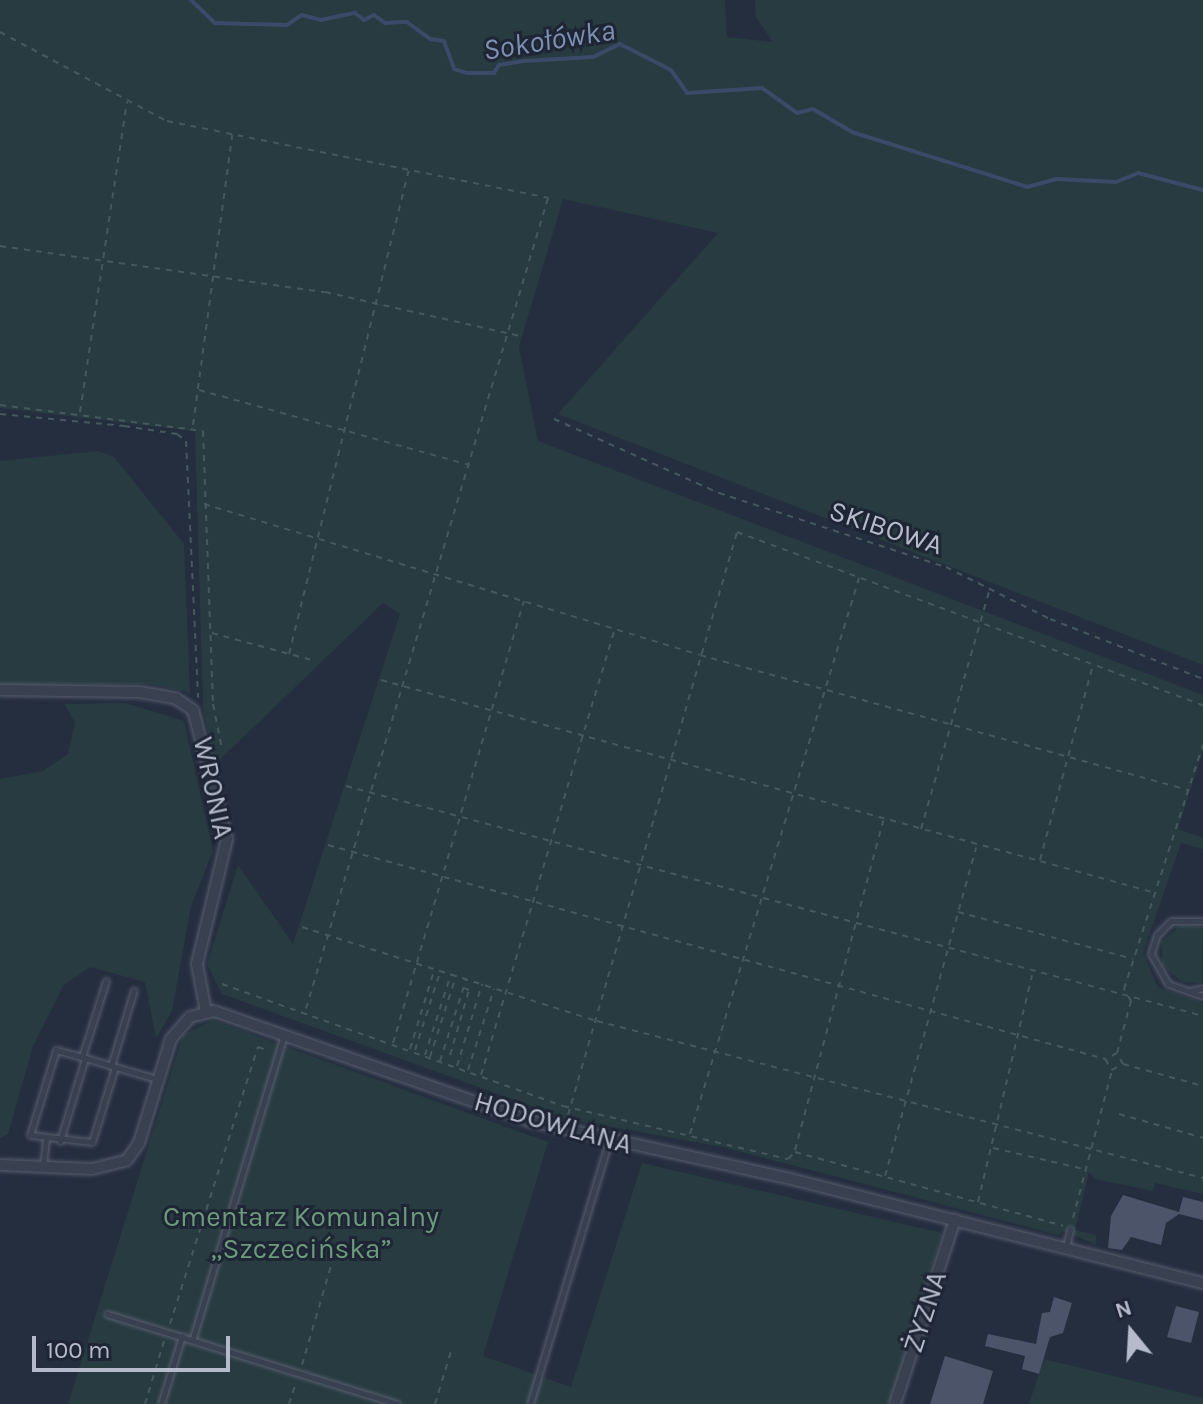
<!DOCTYPE html>
<html>
<head>
<meta charset="utf-8">
<style>
  body { margin:0 }
  #map { position:relative; width:1203px; height:1404px; overflow:hidden; background:#252e3f; font-family:Karla,sans-serif }
  div>[style] { position:absolute }
  .green>* { inset:0; background:#273b40 }
  .stream>* { height:4px; margin:-2px; padding:0 2px; transform-origin:2px; border-radius:2px; background:#3b4a68 }
  .building>* { inset:0; background:#4b5468 }
  .path>* { height:2px; margin-top:-1px; transform-origin:0; background:repeating-linear-gradient(90deg,#45585d 0 6px,transparent 0 12px) }
  .roads { filter:drop-shadow(0 0 2px #575e6d) drop-shadow(0 0 2px #575e6d) }
  .lane>* { height:5px; margin:-2.5px; padding:0 2.5px; transform-origin:2.5px; border-radius:2.5px; background:#39404f }
  .street>* { height:10px; margin:-5px; padding:0 5px; transform-origin:5px; border-radius:5px; background:#39404f }
  span { translate:-50% -50%; white-space:nowrap; text-align:center; line-height:1.15; -webkit-text-stroke:6px #1e2534; paint-order:stroke }
  .street-label { font-size:28px; color:#b5bbca }
  .park-label { font-size:28px; color:#6c9a7b }
  .water-label { font-size:30px; color:#7d8fb1; font-style:italic }
  .north { position:absolute; left:1091px; top:1292px; width:80px; height:80px; -webkit-text-stroke:6px #1e2534; paint-order:stroke; rotate:342deg; font-size:22px; font-weight:700; line-height:32px; text-align:center; color:#b5bbca }
  .north::after { content:''; display:block; margin:auto; width:28px; height:36px; background:#b5bbca; clip-path:polygon(50% 0,100% 100%,50% 72%,0 100%) }
  .scale { position:absolute; left:32px; top:1336px; width:198px; height:36px; box-sizing:border-box; border:4px solid #b5bbca; border-top:0; padding-left:10px; font-size:24px; line-height:28px; white-space:nowrap; color:#b5bbca; -webkit-text-stroke:6px #1e2534; paint-order:stroke }
</style>
</head>
<body>
<div id="map">
  <div class="green">
    <i style="clip-path:polygon(0 0,725px 0,727px 37px,773px 42px,756px 17px,755px 0,1203px 0,1203px 665px,558px 414px,718px 233px,563px 199px,519px 347px,538px 441px,1203px 695px,1203px 751px,1178px 829px,1203px 838px,1203px 849px,1181px 843px,1143px 953px,1158px 987px,1203px 1003px,1203px 1194px,1155px 1183px,1153px 1191px,1095px 1179px,1089px 1172px,1075px 1230px,1096px 1235px,1096px 1245px,1065px 1231px,1058px 1235px,723px 1147px,567px 1119px,222px 994px,207px 964px,238px 865px,293px 944px,400px 614px,383px 603px,215px 764px,203px 708px,195px 431px,0 408px)"></i>
    <i style="clip-path:polygon(98px 451px,114px 457px,184px 544px,190px 693px,152px 684px,0 684px,0 461px)"></i>
    <i style="clip-path:polygon(125px 703px,184px 721px,213px 851px,191px 906px,172px 1011px,156px 1038px,145px 982px,90px 967px,64px 985px,33px 1046px,8px 1134px,0 1138px,0 779px,43px 771px,68px 754px,75px 722px,64px 704px)"></i>
    <i style="clip-path:polygon(1181px 925px,1203px 927px,1202px 983px,1182px 982px,1162px 965px,1162px 941px)"></i>
    <i style="clip-path:polygon(213px 1020px,548px 1142px,483px 1356px,571px 1387px,642px 1163px,942px 1233px,889px 1404px,68px 1404px,183px 1035px)"></i>
    <i style="clip-path:polygon(1044px 1359px,1203px 1398px,1203px 1404px,1029px 1404px)"></i>
  </div>
  <div class="stream">
    <i style="left:191px;top:0;width:33px;rotate:44deg"></i>
    <i style="left:215px;top:23px;width:72px;rotate:1.6deg"></i>
    <i style="left:287px;top:25px;width:18px;rotate:-34deg"></i>
    <i style="left:302px;top:15px;width:20px;rotate:15deg"></i>
    <i style="left:321px;top:20px;width:35px;rotate:-12deg"></i>
    <i style="left:355px;top:13px;width:11px;rotate:38deg"></i>
    <i style="left:364px;top:20px;width:11px;rotate:-27deg"></i>
    <i style="left:374px;top:15px;width:14px;rotate:36deg"></i>
    <i style="left:385px;top:23px;width:22px;rotate:-3deg"></i>
    <i style="left:407px;top:22px;width:29px;rotate:36deg"></i>
    <i style="left:430px;top:39px;width:14px;rotate:8deg"></i>
    <i style="left:444px;top:41px;width:30px;rotate:70deg"></i>
    <i style="left:454px;top:69px;width:14px;rotate:17deg"></i>
    <i style="left:467px;top:73px;width:27px"></i>
    <i style="left:494px;top:73px;width:9px;rotate:-58deg"></i>
    <i style="left:499px;top:65px;width:25px;rotate:-9deg"></i>
    <i style="left:524px;top:61px;width:69px;rotate:-3.3deg"></i>
    <i style="left:593px;top:57px;width:30px;rotate:-26deg"></i>
    <i style="left:620px;top:44px;width:57px;rotate:27deg"></i>
    <i style="left:671px;top:70px;width:28px;rotate:55deg"></i>
    <i style="left:687px;top:93px;width:75px;rotate:-3.8deg"></i>
    <i style="left:762px;top:88px;width:43px;rotate:35.5deg"></i>
    <i style="left:797px;top:113px;width:16px;rotate:-14deg"></i>
    <i style="left:813px;top:109px;width:45px;rotate:30.5deg"></i>
    <i style="left:852px;top:132px;width:183px;rotate:17.4deg"></i>
    <i style="left:1027px;top:187px;width:31px;rotate:-15deg"></i>
    <i style="left:1057px;top:179px;width:59px;rotate:2.9deg"></i>
    <i style="left:1116px;top:182px;width:24px;rotate:-22deg"></i>
    <i style="left:1138px;top:173px;width:67px;rotate:14.7deg"></i>
  </div>
  <div class="building">
    <i style="clip-path:polygon(1123px 1195px,1179px 1212px,1183px 1197px,1203px 1202px,1203px 1220px,1179px 1214px,1166px 1223px,1161px 1245px,1131px 1237px,1122px 1250px,1108px 1248px,1111px 1216px)"></i>
    <i style="clip-path:polygon(1054px 1297px,1072px 1303px,1063px 1333px,1050px 1337px,1039px 1374px,1022px 1369px,1025px 1356px,985px 1346px,988px 1334px,1036px 1344px,1042px 1313px,1050px 1312px)"></i>
    <i style="clip-path:polygon(1176px 1306px,1199px 1312px,1191px 1343px,1167px 1337px)"></i>
    <i style="clip-path:polygon(945px 1356px,993px 1371px,983px 1404px,930px 1404px)"></i>
  </div>
  <div class="path">
    <i style="left:0;top:32px;width:189px;rotate:28.1deg"></i>
    <i style="left:167px;top:121px;width:389px;rotate:11.4deg"></i>
    <i style="left:548px;top:198px;width:849px;rotate:106.62deg"></i>
    <i style="left:0;top:246px;width:328px;rotate:8.1deg"></i>
    <i style="left:325px;top:292px;width:201px;rotate:12.7deg"></i>
    <i style="left:199px;top:390px;width:281px;rotate:15.5deg"></i>
    <i style="left:0;top:405px;width:205px;rotate:7.3deg"></i>
    <i style="left:203px;top:431px;width:273px;rotate:87.9deg"></i>
    <i style="left:213px;top:704px;width:46px;rotate:78.7deg"></i>
    <i style="left:80px;top:412px;width:314px;rotate:-81.4deg"></i>
    <i style="left:0;top:414px;width:125px;rotate:5.5deg"></i>
    <i style="left:124px;top:426px;width:54px;rotate:8.6deg"></i>
    <i style="left:177px;top:434px;width:11px;rotate:38deg"></i>
    <i style="left:186px;top:441px;width:257px;rotate:87.3deg"></i>
    <i style="left:554px;top:419px;width:181px;rotate:24.2deg"></i>
    <i style="left:719px;top:493px;width:239px;rotate:18.1deg"></i>
    <i style="left:946px;top:567px;width:116px;rotate:26.6deg"></i>
    <i style="left:1050px;top:619px;width:164px;rotate:21.4deg"></i>
    <i style="left:193px;top:425px;width:293px;rotate:-82.3deg"></i>
    <i style="left:204px;top:504px;width:518px;rotate:16.93deg"></i>
    <i style="left:700px;top:655px;width:506px;rotate:15.46deg"></i>
    <i style="left:212px;top:633px;width:107px;rotate:15.2deg"></i>
    <i style="left:289px;top:654px;width:499px;rotate:-76.1deg"></i>
    <i style="left:381px;top:680px;width:804px;rotate:15.37deg"></i>
    <i style="left:346px;top:786px;width:887px;rotate:15.02deg"></i>
    <i style="left:921px;top:829px;width:250px;rotate:-74deg"></i>
    <i style="left:328px;top:845px;width:806px;rotate:15.4deg"></i>
    <i style="left:1040px;top:860px;width:202px;rotate:-74.8deg"></i>
    <i style="left:958px;top:912px;width:181px;rotate:15deg"></i>
    <i style="left:302px;top:927px;width:310px;rotate:17.7deg"></i>
    <i style="left:597px;top:1021px;width:626px;rotate:14.52deg"></i>
    <i style="left:222px;top:984px;width:362px;rotate:19.7deg"></i>
    <i style="left:563px;top:1106px;width:231px;rotate:13.3deg"></i>
    <i style="left:788px;top:1159px;width:10px;rotate:-45deg"></i>
    <i style="left:795px;top:1152px;width:278px;rotate:15.4deg"></i>
    <i style="left:393px;top:1043px;width:461px;rotate:-73.5deg"></i>
    <i style="left:410px;top:1049px;width:82px;rotate:-72.9deg"></i>
    <i style="left:415px;top:1050px;width:82px;rotate:-72.2deg"></i>
    <i style="left:1117px;top:1053px;width:54px;rotate:-74.9deg"></i>
    <i style="left:1131px;top:1001px;width:14px;rotate:-120deg"></i>
    <i style="left:1124px;top:989px;width:257px;rotate:-72.1deg"></i>
    <i style="left:425px;top:1055px;width:85px;rotate:-72.2deg"></i>
    <i style="left:450px;top:1055px;width:68px;rotate:-73.7deg"></i>
    <i style="left:469px;top:990px;width:5px;rotate:-158deg"></i>
    <i style="left:430px;top:1057px;width:85px;rotate:-72.2deg"></i>
    <i style="left:440px;top:1061px;width:85px;rotate:-72.2deg"></i>
    <i style="left:1123px;top:1064px;width:13px;rotate:-119deg"></i>
    <i style="left:1117px;top:1053px;width:13px;rotate:153deg"></i>
    <i style="left:1105px;top:1059px;width:13px;rotate:58deg"></i>
    <i style="left:1112px;top:1070px;width:13px;rotate:-29deg"></i>
    <i style="left:1123px;top:1064px;width:83px;rotate:15.4deg"></i>
    <i style="left:457px;top:1066px;width:86px;rotate:-73deg"></i>
    <i style="left:468px;top:1070px;width:85px;rotate:-72.2deg"></i>
    <i style="left:481px;top:1075px;width:466px;rotate:-73.3deg"></i>
    <i style="left:1119px;top:1114px;width:87px;rotate:15.9deg"></i>
    <i style="left:568px;top:1115px;width:607px;rotate:-73.83deg"></i>
    <i style="left:737px;top:532px;width:497px;rotate:20.4deg"></i>
    <i style="left:690px;top:1134px;width:581px;rotate:-73.09deg"></i>
    <i style="left:993px;top:1148px;width:93px;rotate:13deg"></i>
    <i style="left:795px;top:1150px;width:341px;rotate:-75deg"></i>
    <i style="left:885px;top:1176px;width:341px;rotate:-74.5deg"></i>
    <i style="left:978px;top:1202px;width:233px;rotate:-76.6deg"></i>
    <i style="left:1073px;top:1218px;width:153px;rotate:-75.2deg"></i>
    <i style="left:170px;top:1324px;width:291px;rotate:-72.4deg"></i>
    <i style="left:258px;top:1047px;width:12px;rotate:20deg"></i>
    <i style="left:302px;top:1365px;width:128px;rotate:-73.7deg"></i>
    <i style="left:145px;top:1404px;width:66px;rotate:-73.2deg"></i>
    <i style="left:289px;top:1404px;width:23px;rotate:-72deg"></i>
    <i style="left:435px;top:1404px;width:59px;rotate:-73.1deg"></i>
  </div>
  <div class="roads">
    <div class="lane">
      <i style="left:1203px;top:921px;width:32px;rotate:180deg"></i>
      <i style="left:1171px;top:921px;width:20px;rotate:135deg"></i>
      <i style="left:1157px;top:935px;width:20px;rotate:108deg"></i>
      <i style="left:1151px;top:954px;width:34px;rotate:60deg"></i>
      <i style="left:1168px;top:984px;width:37px;rotate:19deg"></i>
      <i style="left:1190px;top:991px;width:13px;rotate:-13deg"></i>
      <i style="left:82px;top:1057px;width:80px;rotate:-72.5deg"></i>
      <i style="left:111px;top:1066px;width:79px;rotate:-73.2deg"></i>
      <i style="left:115px;top:1067px;width:78px;rotate:107deg"></i>
      <i style="left:92px;top:1142px;width:62px;rotate:-173.6deg"></i>
      <i style="left:30px;top:1135px;width:89px;rotate:-73deg"></i>
      <i style="left:56px;top:1050px;width:27px;rotate:15deg"></i>
      <i style="left:82px;top:1057px;width:56px;rotate:16.5deg"></i>
      <i style="left:136px;top:1073px;width:22px;rotate:16deg"></i>
      <i style="left:60px;top:1141px;width:87px;rotate:-73.2deg"></i>
      <i style="left:43px;top:1167px;width:29px;rotate:-84deg"></i>
      <i style="left:1066px;top:1247px;width:18px;rotate:-77deg"></i>
      <i style="left:107px;top:1314px;width:304px;rotate:17.2deg"></i>
      <i style="left:193px;top:1338px;width:317px;rotate:-73.3deg"></i>
      <i style="left:161px;top:1404px;width:71px;rotate:-72.8deg"></i>
      <i style="left:530px;top:1404px;width:275px;rotate:-73.3deg"></i>
    </div>
    <div class="street">
      <i style="left:0;top:690px;width:140px;rotate:0.8deg"></i>
      <i style="left:140px;top:692px;width:36px;rotate:10deg"></i>
      <i style="left:175px;top:698px;width:22px;rotate:34deg"></i>
      <i style="left:193px;top:710px;width:133px;rotate:75.2deg"></i>
      <i style="left:227px;top:839px;width:129px;rotate:103.5deg"></i>
      <i style="left:197px;top:964px;width:49px;rotate:79.4deg"></i>
      <i style="left:0;top:1165px;width:92px;rotate:2.5deg"></i>
      <i style="left:92px;top:1169px;width:36px;rotate:-14deg"></i>
      <i style="left:127px;top:1160px;width:21px;rotate:-55deg"></i>
      <i style="left:139px;top:1143px;width:109px;rotate:-72.9deg"></i>
      <i style="left:171px;top:1039px;width:29px;rotate:-49deg"></i>
      <i style="left:190px;top:1017px;width:25px;rotate:-14deg"></i>
      <i style="left:214px;top:1011px;width:334px;rotate:19.2deg"></i>
      <i style="left:529px;top:1121px;width:264px;rotate:12.5deg"></i>
      <i style="left:787px;top:1178px;width:429px;rotate:14.2deg"></i>
      <i style="left:895px;top:1404px;width:194px;rotate:-72deg"></i>
    </div>
  </div>
  <div class="street-label">
    <span style="left:886px;top:528px;rotate:18deg">SKIBOWA</span>
    <span style="left:213px;top:788px;rotate:78deg">WRONIA</span>
    <span style="left:553px;top:1123px;rotate:16deg">HODOWLANA</span>
    <span style="left:925px;top:1312px;rotate:-72deg">ŻYZNA</span>
  </div>
  <div class="park-label">
    <span style="left:301px;top:1233px">Cmentarz Komunalny<br>„Szczecińska”</span>
  </div>
  <div class="water-label">
    <span style="left:549px;top:40px;rotate:-9deg">Sokołówka</span>
  </div>
  <div class="north">N</div>
  <div class="scale">100 m</div>
</div>
</body>
</html>
